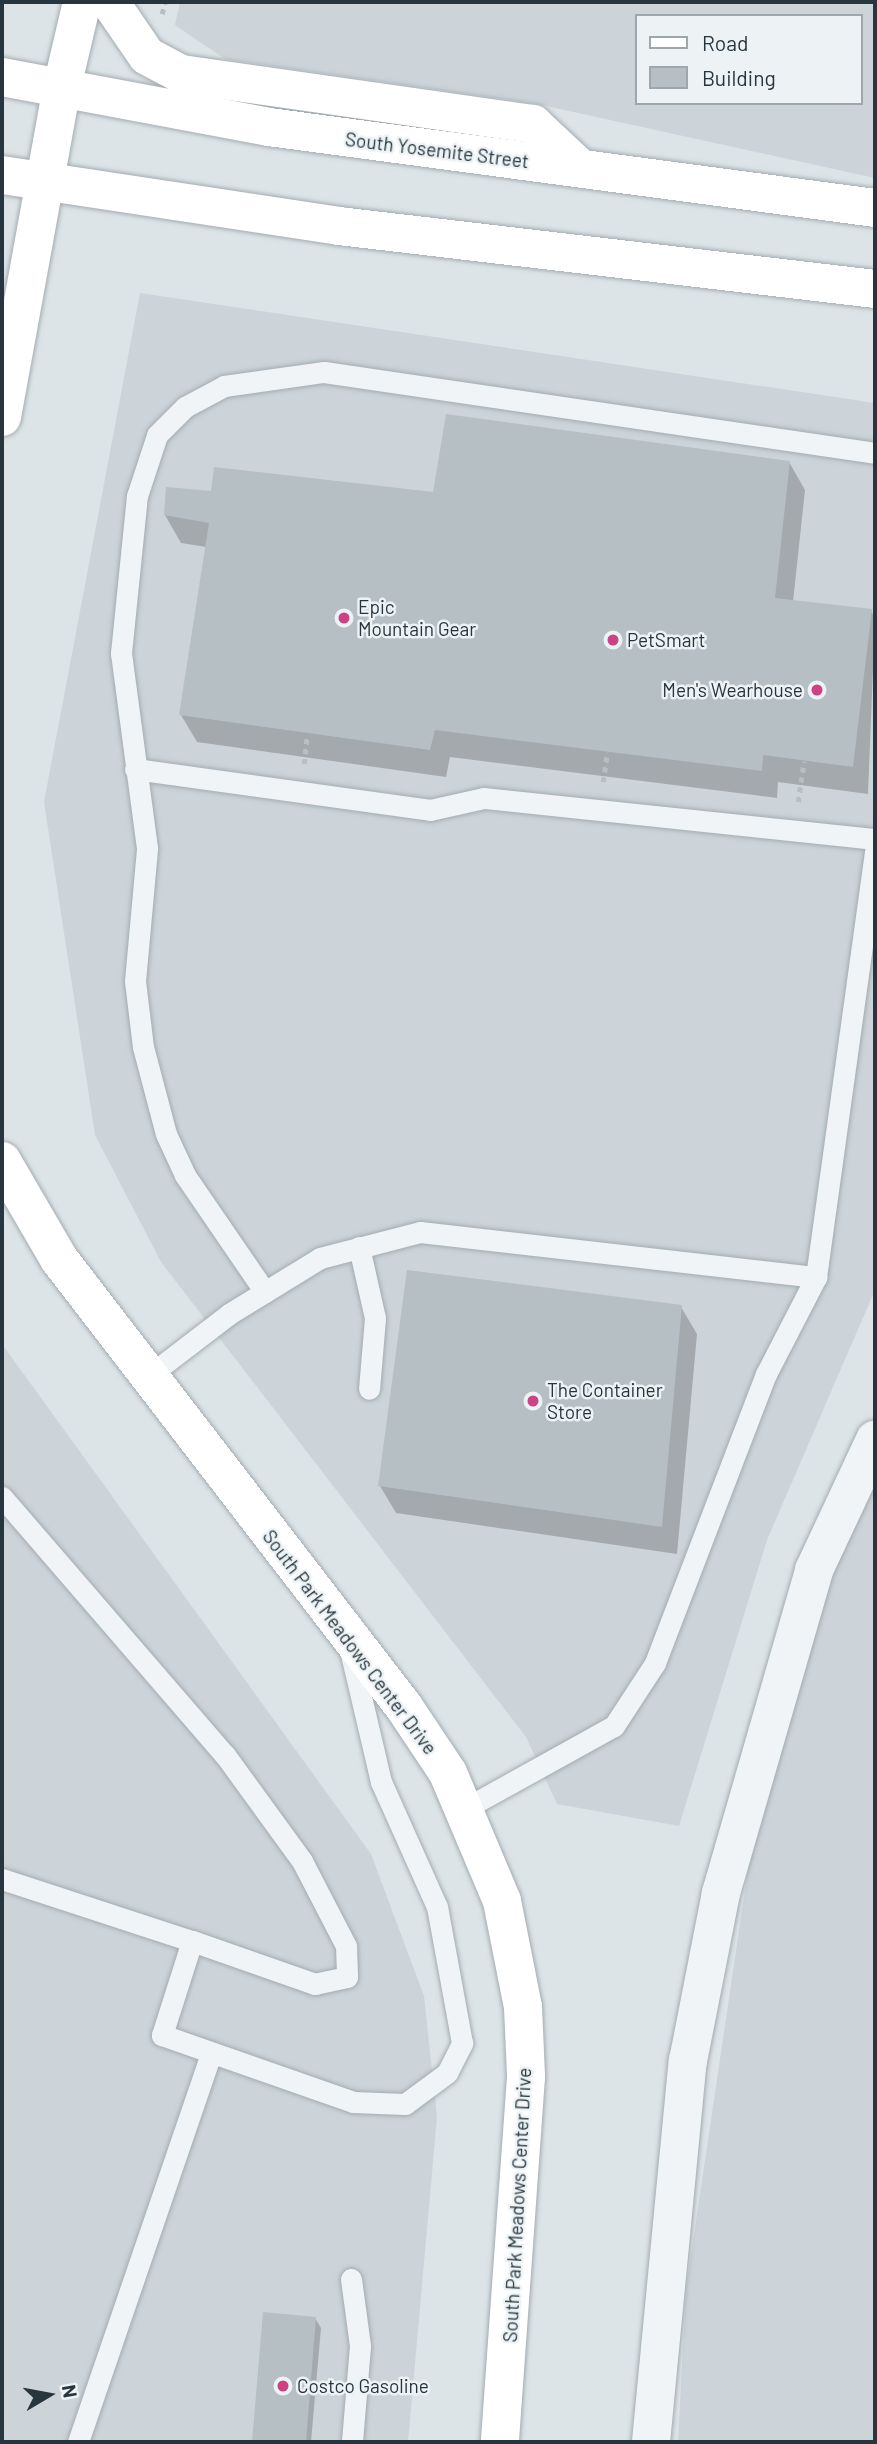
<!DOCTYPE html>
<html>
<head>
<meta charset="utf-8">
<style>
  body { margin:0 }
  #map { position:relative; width:877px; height:2444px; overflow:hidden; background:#dde4e7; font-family:Barlow,sans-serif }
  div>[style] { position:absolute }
  .built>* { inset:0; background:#ccd4d9 }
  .shadow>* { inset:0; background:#0003 }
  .building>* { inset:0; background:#b5bfc4 }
  .path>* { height:4.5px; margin-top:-2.25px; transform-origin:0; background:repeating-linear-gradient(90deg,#b8bfc2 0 5px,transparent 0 10px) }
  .roads { filter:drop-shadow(0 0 2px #a3acb1) drop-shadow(0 0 2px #a3acb1) }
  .service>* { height:21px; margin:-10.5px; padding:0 10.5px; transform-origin:10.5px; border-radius:10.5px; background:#f0f4f6 }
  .minor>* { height:38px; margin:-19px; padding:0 19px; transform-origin:19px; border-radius:19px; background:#f0f4f6 }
  .secondary>* { height:38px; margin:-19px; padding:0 19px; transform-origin:19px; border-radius:19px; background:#fff }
  .motorway>* { height:38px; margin:-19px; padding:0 19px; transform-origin:19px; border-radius:19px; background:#fff }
  .dots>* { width:19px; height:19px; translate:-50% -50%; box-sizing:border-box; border:4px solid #edf3f5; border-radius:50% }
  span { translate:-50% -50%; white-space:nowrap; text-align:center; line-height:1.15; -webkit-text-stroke:5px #edf3f5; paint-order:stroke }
  .street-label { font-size:19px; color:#27363e }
  .poi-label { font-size:19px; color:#27363e }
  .left { translate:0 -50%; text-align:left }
  .right { translate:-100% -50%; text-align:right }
  .frame { position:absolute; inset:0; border:4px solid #27363e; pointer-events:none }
  .legend { position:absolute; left:635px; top:14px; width:228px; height:91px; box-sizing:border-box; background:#edf3f5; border:2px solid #9ea7ac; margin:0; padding:9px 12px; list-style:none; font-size:21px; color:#27363e }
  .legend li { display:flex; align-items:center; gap:14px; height:35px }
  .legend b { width:35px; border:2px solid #9ea7ac }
  .north { position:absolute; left:14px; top:2360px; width:70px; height:70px; -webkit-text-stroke:5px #edf3f5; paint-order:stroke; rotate:80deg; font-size:19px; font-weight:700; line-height:28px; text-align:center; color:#27363e }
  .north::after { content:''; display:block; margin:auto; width:24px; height:32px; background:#27363e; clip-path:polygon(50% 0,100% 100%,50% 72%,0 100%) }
</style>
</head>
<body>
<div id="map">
  <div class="built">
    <i style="clip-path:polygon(evenodd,180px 2px,875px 2px,875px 178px,537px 104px,225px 59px,175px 25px,180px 2px,637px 16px,861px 16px,861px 103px,637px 103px,637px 16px)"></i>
    <i style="clip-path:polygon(140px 293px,875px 403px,875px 1290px,767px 1540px,679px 1826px,557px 1804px,526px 1737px,161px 1262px,95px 1135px,44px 802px)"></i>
    <i style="clip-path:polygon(2px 1344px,371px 1854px,424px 1996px,437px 2117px,408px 2442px,2px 2442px)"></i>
    <i style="clip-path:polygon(875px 1454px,875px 2442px,678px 2442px,686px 2289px,749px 1863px,843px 1527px)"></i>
  </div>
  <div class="shadow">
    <i style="clip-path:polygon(789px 462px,805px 490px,793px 602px,871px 611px,875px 618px,868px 794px,778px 782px,777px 798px,450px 757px,446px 777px,197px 742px,181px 715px,207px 547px,181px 543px,165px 515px,212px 493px,434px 494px)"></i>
    <i style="clip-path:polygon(681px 1307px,697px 1334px,677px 1554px,396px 1513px,380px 1486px)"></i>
    <i style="clip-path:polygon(264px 2314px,315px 2318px,321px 2328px,311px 2442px,254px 2442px)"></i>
  </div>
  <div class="building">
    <i style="clip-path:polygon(446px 414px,790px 461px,775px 598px,872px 609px,853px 767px,763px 755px,762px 771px,435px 730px,430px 750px,179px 715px,209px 523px,164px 515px,166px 487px,211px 491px,214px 467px,433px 492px)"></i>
    <i style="clip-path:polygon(407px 1270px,682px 1305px,662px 1527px,378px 1486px)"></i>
    <i style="clip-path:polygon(263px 2312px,316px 2317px,306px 2442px,252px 2442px)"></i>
  </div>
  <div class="path">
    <i style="left:162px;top:14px;width:12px;rotate:-76deg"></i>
    <i style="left:304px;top:764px;width:28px;rotate:-84deg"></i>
    <i style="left:603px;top:782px;width:30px;rotate:-82deg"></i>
    <i style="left:798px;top:802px;width:41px;rotate:-81.7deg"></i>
  </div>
  <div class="roads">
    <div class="service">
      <i style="left:135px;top:769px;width:298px;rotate:7.9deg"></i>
      <i style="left:430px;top:810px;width:55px;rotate:-12.5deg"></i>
      <i style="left:484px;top:798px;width:393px;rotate:6deg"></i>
      <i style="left:359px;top:1247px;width:73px;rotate:77.3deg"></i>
      <i style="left:375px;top:1318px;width:71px;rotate:94.8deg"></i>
      <i style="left:265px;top:1292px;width:142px;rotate:-124.4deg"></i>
      <i style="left:185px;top:1175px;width:45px;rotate:-114.9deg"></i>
      <i style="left:166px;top:1134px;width:90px;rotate:-104.8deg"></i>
      <i style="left:143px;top:1047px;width:66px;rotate:-96.9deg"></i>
      <i style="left:135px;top:981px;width:134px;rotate:-84.8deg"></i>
      <i style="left:147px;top:848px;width:197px;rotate:-97.6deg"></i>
      <i style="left:121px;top:653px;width:158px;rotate:-84.2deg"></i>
      <i style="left:137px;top:496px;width:64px;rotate:-71.8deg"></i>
      <i style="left:157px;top:435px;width:40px;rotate:-45deg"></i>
      <i style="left:185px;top:407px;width:44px;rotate:-28.3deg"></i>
      <i style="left:224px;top:386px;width:101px;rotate:-8deg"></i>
      <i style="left:324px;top:372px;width:557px;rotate:8.36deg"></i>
      <i style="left:147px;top:1377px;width:103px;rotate:-37.5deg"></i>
      <i style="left:229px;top:1314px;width:107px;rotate:-31.6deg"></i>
      <i style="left:320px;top:1258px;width:103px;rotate:-14.6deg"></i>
      <i style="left:420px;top:1232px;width:399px;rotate:6.5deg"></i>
      <i style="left:2px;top:1497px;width:341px;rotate:49.2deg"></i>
      <i style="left:225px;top:1755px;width:131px;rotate:54deg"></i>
      <i style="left:302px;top:1861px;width:96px;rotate:62.6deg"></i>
      <i style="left:346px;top:1946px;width:31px;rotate:88deg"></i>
      <i style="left:347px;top:1977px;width:33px;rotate:168deg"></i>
      <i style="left:315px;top:1984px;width:130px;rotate:-160.7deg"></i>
      <i style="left:192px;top:1941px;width:99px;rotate:107.7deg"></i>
      <i style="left:162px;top:2035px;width:202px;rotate:19.3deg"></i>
      <i style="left:353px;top:2102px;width:52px;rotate:2.2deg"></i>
      <i style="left:405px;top:2104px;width:52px;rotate:-36.4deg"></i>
      <i style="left:447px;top:2073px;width:34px;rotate:-63deg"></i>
      <i style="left:462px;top:2043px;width:138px;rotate:-100.4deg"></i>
      <i style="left:437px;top:1907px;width:137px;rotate:-114.1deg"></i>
      <i style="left:381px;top:1782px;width:136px;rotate:-103.2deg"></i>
      <i style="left:464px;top:1809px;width:171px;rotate:-29deg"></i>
      <i style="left:614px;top:1726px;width:75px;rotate:-56.9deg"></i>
      <i style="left:655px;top:1663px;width:310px;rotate:-69deg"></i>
      <i style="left:766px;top:1374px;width:109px;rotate:-62.7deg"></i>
      <i style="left:816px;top:1277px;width:431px;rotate:-82.1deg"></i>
      <i style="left:2px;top:1879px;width:200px;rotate:18.1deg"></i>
      <i style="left:351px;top:2279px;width:68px;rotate:82.3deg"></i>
      <i style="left:360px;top:2346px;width:96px;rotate:94.8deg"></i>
      <i style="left:78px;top:2442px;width:408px;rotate:-71.1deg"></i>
    </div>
    <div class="minor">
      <i style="left:651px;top:2442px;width:383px;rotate:-84.5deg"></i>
      <i style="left:688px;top:2061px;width:171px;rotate:-78.9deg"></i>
      <i style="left:721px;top:1893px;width:336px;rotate:-73.9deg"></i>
      <i style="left:814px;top:1570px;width:144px;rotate:-64.9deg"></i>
    </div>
    <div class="secondary">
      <i style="left:2px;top:77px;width:272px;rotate:10.6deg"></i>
      <i style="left:269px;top:127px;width:611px;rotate:7.61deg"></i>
      <i style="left:2px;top:175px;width:341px;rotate:8.6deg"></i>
      <i style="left:339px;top:226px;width:540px;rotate:6.7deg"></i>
      <i style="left:2px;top:417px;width:331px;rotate:-79.7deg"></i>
      <i style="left:2px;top:1161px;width:113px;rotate:59.8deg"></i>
      <i style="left:59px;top:1259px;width:565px;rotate:52.4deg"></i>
      <i style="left:404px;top:1707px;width:79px;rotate:56.3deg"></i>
      <i style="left:448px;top:1773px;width:139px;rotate:67.1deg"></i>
      <i style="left:502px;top:1901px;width:108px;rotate:78.8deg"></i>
      <i style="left:523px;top:2007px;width:70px;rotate:87.5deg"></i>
      <i style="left:526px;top:2077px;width:366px;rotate:94.1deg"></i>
    </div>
    <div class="motorway">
      <i style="left:110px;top:2px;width:65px;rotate:55.6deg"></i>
      <i style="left:147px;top:56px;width:38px;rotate:28deg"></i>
      <i style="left:181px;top:74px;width:356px;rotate:8.1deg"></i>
      <i style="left:533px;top:124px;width:64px;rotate:43.1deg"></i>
      <i style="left:61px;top:91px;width:91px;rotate:-76.7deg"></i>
    </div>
  </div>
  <div class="dots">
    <i style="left:344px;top:618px;background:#cc4282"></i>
    <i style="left:613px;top:640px;background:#cc4282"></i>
    <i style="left:817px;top:690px;background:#cc4282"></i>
    <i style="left:533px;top:1401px;background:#cc4282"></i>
    <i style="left:283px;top:2386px;background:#cc4282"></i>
  </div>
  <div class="street-label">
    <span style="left:437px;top:150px;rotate:7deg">South Yosemite Street</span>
    <span style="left:350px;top:1642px;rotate:53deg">South Park Meadows Center Drive</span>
    <span style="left:517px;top:2205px;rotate:-87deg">South Park Meadows Center Drive</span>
  </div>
  <div class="poi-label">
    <span class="left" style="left:358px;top:618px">Epic<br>Mountain Gear</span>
    <span class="left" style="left:627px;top:640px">PetSmart</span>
    <span class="right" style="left:803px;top:690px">Men's Wearhouse</span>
    <span class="left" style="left:547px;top:1401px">The Container<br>Store</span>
    <span class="left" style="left:297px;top:2386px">Costco Gasoline</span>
  </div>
  <div class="frame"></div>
  <ul class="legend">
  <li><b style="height:9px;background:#fff"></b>Road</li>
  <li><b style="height:19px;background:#b5bfc4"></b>Building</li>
  </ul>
  <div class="north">N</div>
</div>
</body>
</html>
